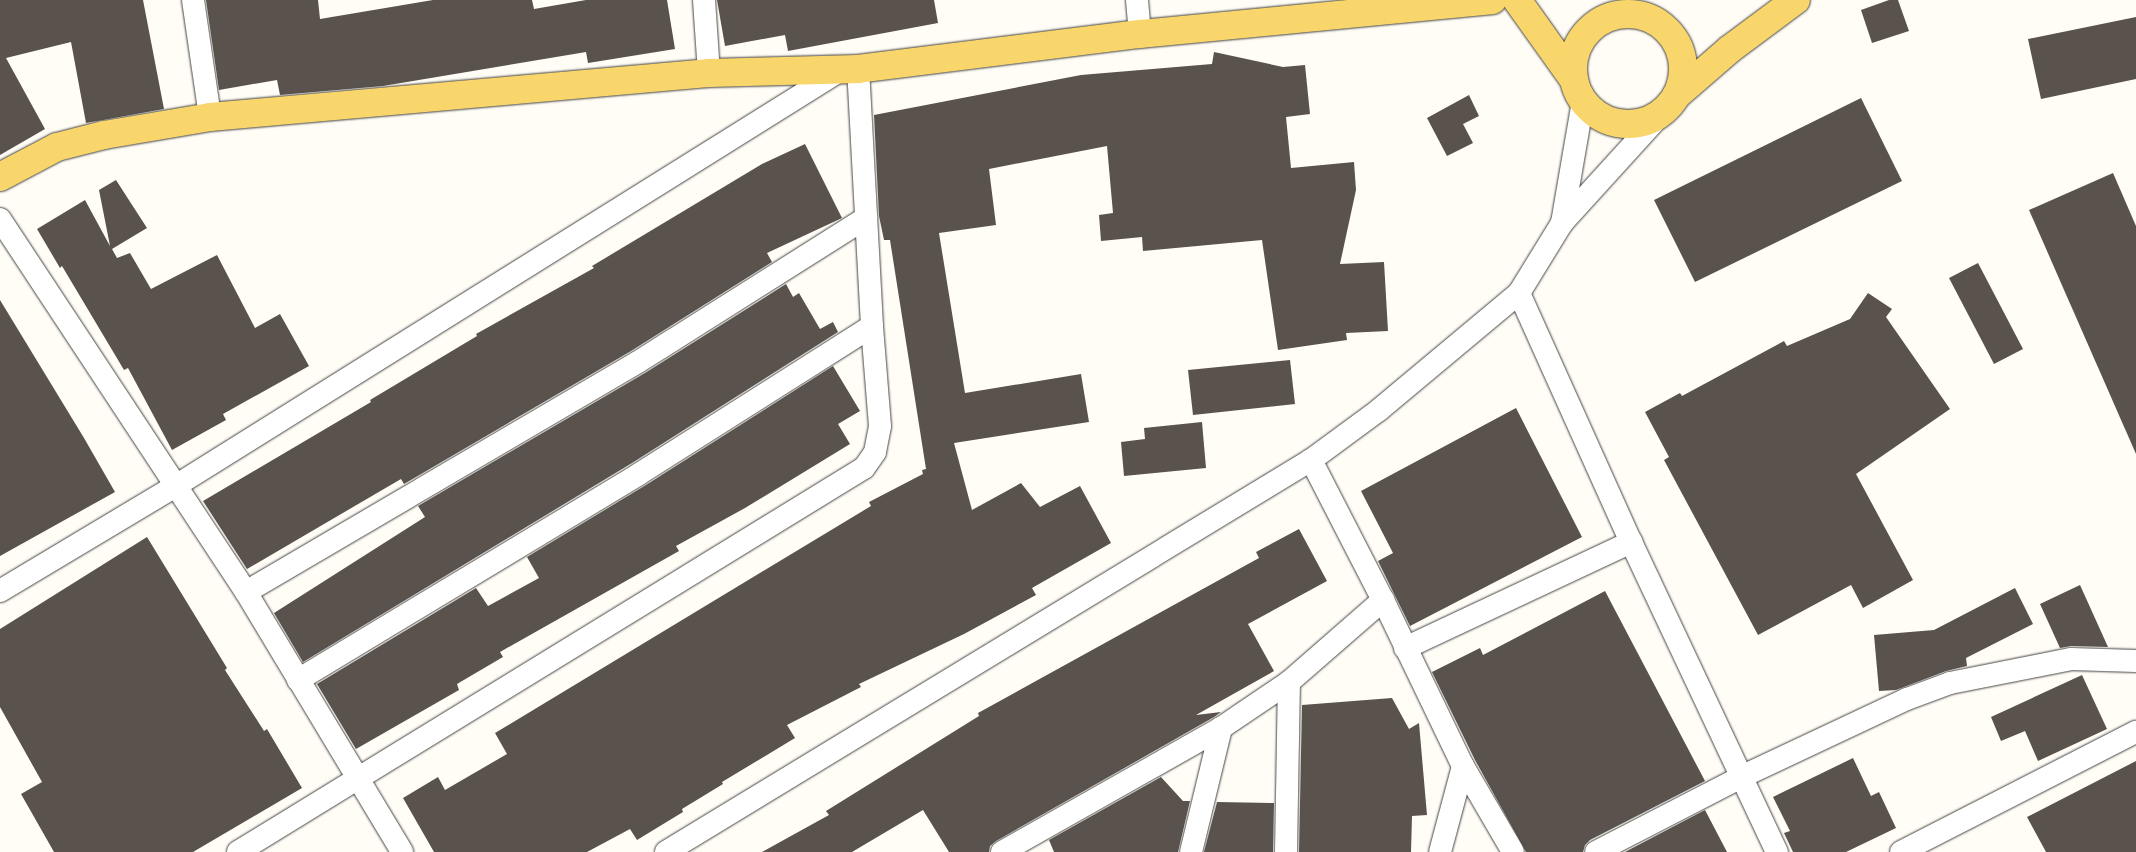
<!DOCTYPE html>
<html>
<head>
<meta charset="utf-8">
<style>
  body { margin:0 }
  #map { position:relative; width:2136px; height:852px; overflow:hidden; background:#fffdf5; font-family:"PT Serif",serif }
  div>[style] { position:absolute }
  .building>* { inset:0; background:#5a524d }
  .roads { filter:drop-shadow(0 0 1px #444) drop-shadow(0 0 1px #444) }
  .street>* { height:22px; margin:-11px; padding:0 11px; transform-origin:11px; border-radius:11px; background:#fff }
  .primary>* { height:28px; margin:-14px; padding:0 14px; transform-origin:14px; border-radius:14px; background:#f9d66b }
  .primary>.ring { margin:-14px; padding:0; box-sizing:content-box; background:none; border:28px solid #f9d66b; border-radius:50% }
  span { translate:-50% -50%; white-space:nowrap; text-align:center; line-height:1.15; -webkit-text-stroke:5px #fff; paint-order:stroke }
</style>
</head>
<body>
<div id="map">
  <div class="building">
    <i style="clip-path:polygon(0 0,143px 0,164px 109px,86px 123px,71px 42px,6px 58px,45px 129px,0 155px)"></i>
    <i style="clip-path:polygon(206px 0,318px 0,320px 19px,433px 0,532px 0,534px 9px,586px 0,667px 0,675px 49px,588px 63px,586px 52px,383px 86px,280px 95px,277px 80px,219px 90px)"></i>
    <i style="clip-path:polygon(717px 0,934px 0,938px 23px,788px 51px,785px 35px,725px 46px)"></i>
    <i style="clip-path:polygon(1889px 0,1898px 0,1909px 31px,1872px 43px,1861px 10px)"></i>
    <i style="clip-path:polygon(2136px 17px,2136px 79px,2041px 99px,2028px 39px)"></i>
    <i style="clip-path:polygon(1214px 52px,1283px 67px,1305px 65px,1310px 114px,1286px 117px,1291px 168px,1354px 162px,1356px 190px,1340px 264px,1384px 262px,1388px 331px,1346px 333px,1347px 340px,1278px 350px,1262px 240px,1143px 251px,1142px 237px,1101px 241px,1099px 215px,1113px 213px,1107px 146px,989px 169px,996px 225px,939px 233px,965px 393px,1081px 374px,1089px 422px,954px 443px,972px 510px,1021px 483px,1040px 507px,1080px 486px,1111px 543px,1032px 588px,1036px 595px,964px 634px,859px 684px,861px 687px,787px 725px,795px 738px,722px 782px,723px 784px,682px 809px,683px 812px,637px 840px,630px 829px,587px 852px,434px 852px,403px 798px,438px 777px,445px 790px,507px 754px,495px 733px,871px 506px,869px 502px,923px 474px,922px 470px,926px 469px,890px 240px,884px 240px,879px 216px,874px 115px,1081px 75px,1212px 64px)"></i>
    <i style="clip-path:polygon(1469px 95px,1479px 116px,1463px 124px,1473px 143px,1447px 156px,1427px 118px)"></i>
    <i style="clip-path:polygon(1861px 98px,1902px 181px,1695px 282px,1654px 200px)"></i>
    <i style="clip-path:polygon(805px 144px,842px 218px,767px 253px,772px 262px,631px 351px,404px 484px,401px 479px,247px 569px,203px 501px,371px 402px,370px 400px,477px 336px,476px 334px,594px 268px,592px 266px,762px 164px)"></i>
    <i style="clip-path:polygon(2113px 173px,2136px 226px,2136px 454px,2029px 210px)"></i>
    <i style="clip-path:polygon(116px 180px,147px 228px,112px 249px,117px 258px,130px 253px,151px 289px,217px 255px,255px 328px,280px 314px,309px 366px,223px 414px,226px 420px,172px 450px,128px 368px,124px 370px,62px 266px,60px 268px,37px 229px,85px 200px,110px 246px,99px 190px)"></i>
    <i style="clip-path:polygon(1978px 263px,2023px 349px,1994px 364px,1949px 278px)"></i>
    <i style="clip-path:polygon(786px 284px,793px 297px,799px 293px,820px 329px,833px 322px,838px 332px,632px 463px,303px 662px,274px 613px,425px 517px,418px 506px,645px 373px)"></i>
    <i style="clip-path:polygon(1868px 293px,1892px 309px,1886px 317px,1950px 409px,1856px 474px,1913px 580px,1863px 608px,1851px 585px,1758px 635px,1664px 460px,1669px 457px,1645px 412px,1680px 393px,1682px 396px,1784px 341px,1787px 346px,1850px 319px)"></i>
    <i style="clip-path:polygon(0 300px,84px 438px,115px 492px,0 556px)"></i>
    <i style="clip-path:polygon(1290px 360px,1295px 404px,1193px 415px,1188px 370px)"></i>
    <i style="clip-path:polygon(833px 366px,860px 411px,838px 424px,850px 444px,745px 508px,676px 546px,679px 551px,500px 652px,503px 657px,457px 684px,459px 690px,356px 749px,317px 684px,476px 588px,488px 606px,539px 578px,527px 557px,646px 485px)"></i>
    <i style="clip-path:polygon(1516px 408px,1582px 537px,1410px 626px,1378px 561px,1393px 553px,1361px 491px)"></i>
    <i style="clip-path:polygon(1202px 422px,1206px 468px,1124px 476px,1121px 442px,1145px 439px,1144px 428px)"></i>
    <i style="clip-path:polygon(1299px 529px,1327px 581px,1248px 624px,1274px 671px,1196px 715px,1221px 712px,1214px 717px,996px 841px,990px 846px,989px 852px,949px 852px,923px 810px,852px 852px,762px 852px,829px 815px,826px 811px,979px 716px,978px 713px,1259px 558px,1256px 552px)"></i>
    <i style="clip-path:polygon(147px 537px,227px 668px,225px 670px,264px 731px,267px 729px,302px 788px,193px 852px,54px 852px,21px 794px,42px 782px,0 707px,0 629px)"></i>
    <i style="clip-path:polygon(2080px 585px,2108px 647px,2071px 646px,2060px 648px,2040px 604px)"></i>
    <i style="clip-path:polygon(2015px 588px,2033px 624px,1966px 658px,1967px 666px,1946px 671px,1896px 690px,1879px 691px,1874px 635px,1934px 630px)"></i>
    <i style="clip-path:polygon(1605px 591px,1705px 781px,1590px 840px,1585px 845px,1583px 852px,1526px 852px,1475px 760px,1432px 672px,1480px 648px,1483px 655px)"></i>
    <i style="clip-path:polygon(2082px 675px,2107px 729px,2038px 761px,2025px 731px,2001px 741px,1991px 717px)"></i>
    <i style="clip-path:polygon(1392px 698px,1409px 729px,1419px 723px,1427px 815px,1412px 816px,1411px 852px,1299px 852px,1302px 705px)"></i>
    <i style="clip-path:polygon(1853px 758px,1871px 796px,1879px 792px,1896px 828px,1846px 852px,1793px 852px,1784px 833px,1790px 831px,1773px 797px)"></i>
    <i style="clip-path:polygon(2136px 761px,2136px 852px,2046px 852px,2027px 817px)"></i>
    <i style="clip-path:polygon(1161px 777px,1183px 801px,1190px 801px,1178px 852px,1054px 852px,1049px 840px)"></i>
    <i style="clip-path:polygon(1217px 802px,1274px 803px,1273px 852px,1204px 852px)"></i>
    <i style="clip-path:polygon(1705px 810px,1727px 852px,1625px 852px)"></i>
  </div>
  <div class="roads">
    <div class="street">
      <i style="left:193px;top:0;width:118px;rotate:81.7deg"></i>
      <i style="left:704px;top:0;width:73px;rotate:86.1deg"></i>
      <i style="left:1137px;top:0;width:34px;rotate:85deg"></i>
      <i style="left:0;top:219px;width:447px;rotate:56.6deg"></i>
      <i style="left:246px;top:592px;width:303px;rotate:59deg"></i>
      <i style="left:1562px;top:223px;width:123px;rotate:-80.2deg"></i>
      <i style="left:1519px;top:293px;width:273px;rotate:65.8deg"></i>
      <i style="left:1631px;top:542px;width:343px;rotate:64.8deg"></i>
      <i style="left:1311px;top:460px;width:157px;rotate:62.8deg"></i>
      <i style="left:1383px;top:600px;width:184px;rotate:64.3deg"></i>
      <i style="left:1463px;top:766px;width:99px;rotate:59.8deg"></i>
      <i style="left:0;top:591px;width:206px;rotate:-30.9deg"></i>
      <i style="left:177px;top:485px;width:783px;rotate:-32.01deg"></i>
      <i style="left:246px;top:592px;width:454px;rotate:-30.4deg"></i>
      <i style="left:638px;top:362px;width:270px;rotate:-32.3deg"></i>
      <i style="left:1405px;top:648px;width:250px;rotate:-25.1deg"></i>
      <i style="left:298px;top:680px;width:398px;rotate:-31.1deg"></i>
      <i style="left:639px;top:474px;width:276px;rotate:-32.4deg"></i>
      <i style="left:238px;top:852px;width:734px;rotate:-31.53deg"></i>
      <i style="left:864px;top:468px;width:19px;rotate:-55deg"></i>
      <i style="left:875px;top:452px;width:26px;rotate:-79deg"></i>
      <i style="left:880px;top:426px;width:100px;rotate:-94.6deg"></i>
      <i style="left:872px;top:326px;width:257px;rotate:-93.1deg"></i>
      <i style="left:666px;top:852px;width:755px;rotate:-31.29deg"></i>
      <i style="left:1311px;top:460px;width:84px;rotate:-36.3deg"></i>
      <i style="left:1379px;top:410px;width:182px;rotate:-39.9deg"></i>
      <i style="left:1519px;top:293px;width:82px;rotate:-58.4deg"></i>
      <i style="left:1562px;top:223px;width:153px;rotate:-47.7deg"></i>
      <i style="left:1002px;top:852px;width:252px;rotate:-29.5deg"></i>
      <i style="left:1221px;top:728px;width:82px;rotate:-34.1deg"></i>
      <i style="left:1289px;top:682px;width:125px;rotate:-41.1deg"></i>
      <i style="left:1191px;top:852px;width:128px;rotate:-76.4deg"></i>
      <i style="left:1286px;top:852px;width:170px;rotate:-89deg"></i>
      <i style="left:1440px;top:852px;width:89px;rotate:-75deg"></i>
      <i style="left:1596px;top:852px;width:163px;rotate:-27.3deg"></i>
      <i style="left:1741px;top:777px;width:183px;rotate:-25.2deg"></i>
      <i style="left:1907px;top:699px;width:46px;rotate:-20.4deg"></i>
      <i style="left:1950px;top:683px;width:123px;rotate:-11.2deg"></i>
      <i style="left:2071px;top:659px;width:65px;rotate:1.8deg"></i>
      <i style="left:1901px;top:852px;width:264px;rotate:-27.1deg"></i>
    </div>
    <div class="primary">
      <i style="left:1517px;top:0;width:98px;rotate:54.5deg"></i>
      <i class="ring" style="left:1573px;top:14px;width:82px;height:82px"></i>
      <i style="left:1677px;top:95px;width:70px;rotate:-41deg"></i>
      <i style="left:1730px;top:49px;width:82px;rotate:-36.6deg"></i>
      <i style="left:0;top:177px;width:64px;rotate:-27.8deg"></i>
      <i style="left:57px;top:147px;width:49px;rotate:-14.3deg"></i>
      <i style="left:104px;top:135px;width:108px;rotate:-9.6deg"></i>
      <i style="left:210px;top:117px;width:501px;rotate:-5.04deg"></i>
      <i style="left:709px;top:73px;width:149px;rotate:-1.5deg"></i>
      <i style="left:858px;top:69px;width:284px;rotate:-7.1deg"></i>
      <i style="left:1140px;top:34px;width:354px;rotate:-5.5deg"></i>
    </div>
  </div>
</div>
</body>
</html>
